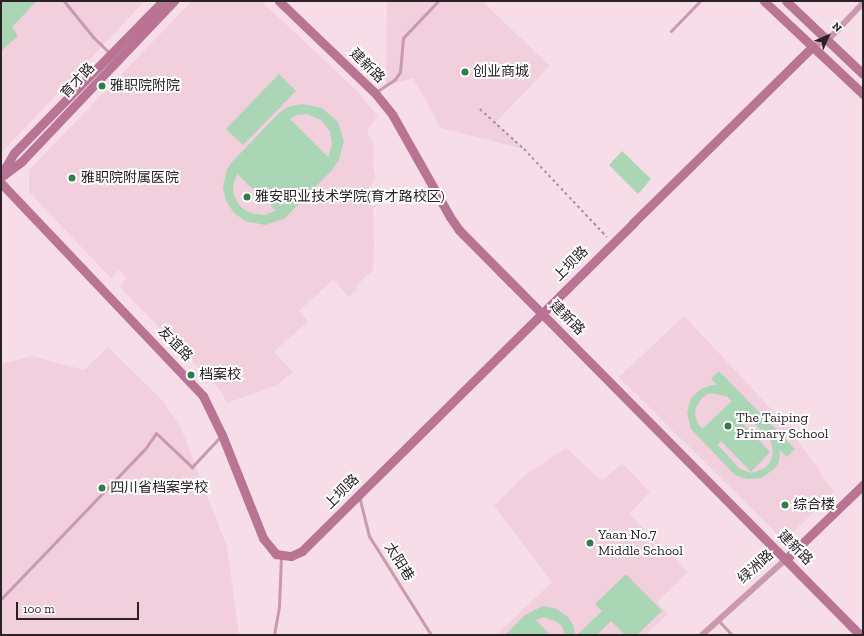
<!DOCTYPE html>
<html>
<head>
<meta charset="utf-8">
<style>
  body { margin:0 }
  #map { position:relative; width:864px; height:636px; overflow:hidden; background:#f7dde8; font-family:"Zilla Slab","Noto Sans SC",serif }
  div>[style] { position:absolute }
  .built>* { inset:0; background:#f1cfdd }
  .green>* { inset:0; background:#abd6b6 }
  .path>* { height:1.5px; margin-top:-0.75px; transform-origin:0; background:repeating-linear-gradient(90deg,#a8949d 0 3px,transparent 0 6px) }
  .lane>* { height:3px; margin:-1.5px; padding:0 1.5px; transform-origin:1.5px; border-radius:1.5px; background:#ca99ae }
  .street>* { height:6px; margin:-3px; padding:0 3px; transform-origin:3px; border-radius:3px; background:#ca99ae }
  .secondary>* { height:9px; margin:-4.5px; padding:0 4.5px; transform-origin:4.5px; border-radius:4.5px; background:#b97393 }
  .dots>* { width:11px; height:11px; translate:-50% -50%; box-sizing:border-box; border:2px solid #fff; border-radius:50% }
  span { translate:-50% -50%; white-space:nowrap; text-align:center; line-height:1.15; -webkit-text-stroke:4px #fff; paint-order:stroke }
  .street-label { font-size:14px; color:#2b2226 }
  .poi-label { font-size:14px; color:#2b2226 }
  .left { translate:0 -50%; text-align:left }
  .frame { position:absolute; inset:0; border:2px solid #2b2226; pointer-events:none }
  .north { position:absolute; left:808px; top:16px; width:40px; height:40px; -webkit-text-stroke:3px #fff; paint-order:stroke; rotate:45deg; font-size:11px; font-weight:700; line-height:16px; text-align:center; color:#2b2226 }
  .north::after { content:''; display:block; margin:auto; width:14px; height:18px; background:#2b2226; clip-path:polygon(50% 0,100% 100%,50% 72%,0 100%) }
  .scale { position:absolute; left:16px; top:602px; width:123px; height:18px; box-sizing:border-box; border:2px solid #2b2226; border-top:0; padding-left:5px; font-size:12px; line-height:14px; white-space:nowrap; color:#2b2226; -webkit-text-stroke:3px #fff; paint-order:stroke }
</style>
</head>
<body>
<div id="map">
  <div class="built">
    <i style="clip-path:polygon(1px 1px,145px 1px,1px 153px)"></i>
    <i style="clip-path:polygon(192px 1px,261px 1px,357px 91px,378px 117px,370px 125px,367px 132px,374px 144px,373px 165px,376px 179px,368px 188px,377px 205px,373px 209px,374px 243px,373px 270px,356px 286px,357px 290px,349px 297px,333px 280px,299px 311px,308px 321px,274px 352px,293px 372px,275px 386px,227px 403px,220px 390px,119px 286px,127px 278px,119px 270px,111px 278px,29px 192px,29px 170px)"></i>
    <i style="clip-path:polygon(387px 1px,482px 1px,550px 66px,496px 122px,524px 149px,441px 128px,413px 78px,386px 86px)"></i>
    <i style="clip-path:polygon(684px 316px,789px 428px,834px 492px,786px 539px,779px 536px,619px 377px)"></i>
    <i style="clip-path:polygon(108px 347px,162px 400px,181px 428px,227px 547px,239px 635px,1px 635px,1px 364px,32px 356px,84px 370px)"></i>
    <i style="clip-path:polygon(566px 448px,602px 481px,622px 463px,650px 492px,629px 514px,688px 572px,657px 602px,668px 614px,645px 635px,496px 635px,552px 582px,494px 506px,524px 476px)"></i>
  </div>
  <div class="green">
    <i style="clip-path:polygon(1px 1px,37px 1px,12px 27px,18px 36px,1px 51px)"></i>
    <i style="clip-path:polygon(279px 74px,296px 91px,243px 145px,226px 129px)"></i>
    <i style="clip-path:polygon(evenodd,302px 104px,322px 108px,338px 122px,344px 141px,339px 160px,332px 170px,284px 219px,265px 225px,245px 221px,234px 213px,226px 201px,223px 187px,227px 169px,233px 161px,280px 112px,288px 107px,302px 104px,307px 114px,321px 120px,330px 131px,332px 145px,328px 157px,290px 119px,286px 121px,297px 115px,307px 114px,302px 104px,238px 171px,237px 174px,275px 210px,277px 210px,265px 215px,255px 214px,246px 211px,239px 205px,234px 196px,233px 186px,238px 171px)"></i>
    <i style="clip-path:polygon(622px 151px,651px 179px,638px 194px,609px 165px)"></i>
    <i style="clip-path:polygon(evenodd,719px 371px,795px 449px,787px 457px,780px 450px,779px 462px,775px 468px,762px 478px,746px 479px,735px 475px,691px 429px,687px 413px,691px 398px,701px 389px,712px 385px,717px 385px,711px 379px,719px 371px,709px 393px,726px 396px,732px 401px,702px 429px,697px 422px,695px 414px,696px 407px,702px 398px,709px 393px,719px 371px,747px 416px,770px 439px,772px 446px,773px 453px,770px 462px,765px 468px,752px 473px,740px 469px,718px 445px,721px 441px,751px 472px,770px 452px,741px 422px,747px 416px)"></i>
    <i style="clip-path:polygon(626px 574px,662px 611px,637px 635px,625px 635px,611px 621px,597px 635px,577px 635px,602px 611px,595px 604px)"></i>
    <i style="clip-path:polygon(543px 606px,557px 609px,568px 617px,574px 627px,575px 635px,565px 635px,562px 626px,557px 622px,544px 617px,536px 620px,550px 635px,505px 635px,525px 615px)"></i>
  </div>
  <div class="path">
    <i style="left:480px;top:109px;width:59px;rotate:42.3deg"></i>
    <i style="left:524px;top:149px;width:121px;rotate:46.7deg"></i>
  </div>
  <div class="lane">
    <i style="left:64px;top:1px;width:46px;rotate:51.1deg"></i>
    <i style="left:93px;top:37px;width:33px;rotate:44deg"></i>
    <i style="left:671px;top:31px;width:42px;rotate:-46deg"></i>
    <i style="left:376px;top:92px;width:23px;rotate:-34deg"></i>
    <i style="left:395px;top:79px;width:9px;rotate:-54deg"></i>
    <i style="left:400px;top:72px;width:34px;rotate:-85deg"></i>
    <i style="left:403px;top:38px;width:51px;rotate:-46.6deg"></i>
    <i style="left:359px;top:496px;width:41px;rotate:76deg"></i>
    <i style="left:369px;top:536px;width:117px;rotate:57.9deg"></i>
    <i style="left:1px;top:599px;width:208px;rotate:-46.2deg"></i>
    <i style="left:145px;top:449px;width:19px;rotate:-55deg"></i>
    <i style="left:156px;top:433px;width:50px;rotate:43.4deg"></i>
    <i style="left:192px;top:467px;width:42px;rotate:-46.9deg"></i>
    <i style="left:718px;top:620px;width:21px;rotate:47deg"></i>
    <i style="left:274px;top:635px;width:29px;rotate:-80deg"></i>
    <i style="left:279px;top:606px;width:50px;rotate:-87.7deg"></i>
  </div>
  <div class="street">
    <i style="left:812px;top:47px;width:17px;rotate:-24deg"></i>
    <i style="left:828px;top:40px;width:51px;rotate:-46.6deg"></i>
    <i style="left:702px;top:635px;width:113px;rotate:-42.1deg"></i>
  </div>
  <div class="secondary">
    <i style="left:279px;top:1px;width:133px;rotate:43.8deg"></i>
    <i style="left:375px;top:93px;width:27px;rotate:51deg"></i>
    <i style="left:392px;top:114px;width:118px;rotate:60.6deg"></i>
    <i style="left:450px;top:217px;width:16px;rotate:55deg"></i>
    <i style="left:459px;top:230px;width:570px;rotate:45.28deg"></i>
    <i style="left:764px;top:1px;width:136px;rotate:43.2deg"></i>
    <i style="left:786px;top:1px;width:106px;rotate:43.5deg"></i>
    <i style="left:2px;top:173px;width:23px;rotate:-59deg"></i>
    <i style="left:14px;top:153px;width:213px;rotate:-45.6deg"></i>
    <i style="left:1px;top:177px;width:26px;rotate:-37deg"></i>
    <i style="left:22px;top:161px;width:221px;rotate:-46.5deg"></i>
    <i style="left:1px;top:183px;width:294px;rotate:46.5deg"></i>
    <i style="left:203px;top:396px;width:43px;rotate:64deg"></i>
    <i style="left:222px;top:435px;width:111px;rotate:68.3deg"></i>
    <i style="left:263px;top:538px;width:21px;rotate:51deg"></i>
    <i style="left:276px;top:554px;width:15px;rotate:8deg"></i>
    <i style="left:291px;top:556px;width:12px;rotate:-24deg"></i>
    <i style="left:302px;top:551px;width:466px;rotate:-44.7deg"></i>
    <i style="left:633px;top:223px;width:251px;rotate:-44.5deg"></i>
    <i style="left:786px;top:559px;width:107px;rotate:-43.9deg"></i>
  </div>
  <div class="dots">
    <i style="left:465px;top:72px;background:#317d4b"></i>
    <i style="left:102px;top:86px;background:#317d4b"></i>
    <i style="left:72px;top:178px;background:#317d4b"></i>
    <i style="left:247px;top:197px;background:#317d4b"></i>
    <i style="left:191px;top:375px;background:#317d4b"></i>
    <i style="left:728px;top:426px;background:#317d4b"></i>
    <i style="left:102px;top:488px;background:#317d4b"></i>
    <i style="left:785px;top:505px;background:#317d4b"></i>
    <i style="left:590px;top:543px;background:#317d4b"></i>
  </div>
  <div class="street-label">
    <span style="left:367px;top:66px;rotate:44deg">建新路</span>
    <span style="left:78px;top:81px;rotate:-47deg">育才路</span>
    <span style="left:571px;top:264px;rotate:-45deg">上坝路</span>
    <span style="left:567px;top:318px;rotate:45deg">建新路</span>
    <span style="left:175px;top:344px;rotate:46deg">友谊路</span>
    <span style="left:342px;top:492px;rotate:-45deg">上坝路</span>
    <span style="left:795px;top:548px;rotate:45deg">建新路</span>
    <span style="left:399px;top:562px;rotate:58deg">太阳巷</span>
    <span style="left:756px;top:567px;rotate:-42deg">绿洲路</span>
  </div>
  <div class="poi-label">
    <span class="left" style="left:473px;top:72px">创业商城</span>
    <span class="left" style="left:110px;top:86px">雅职院附院</span>
    <span class="left" style="left:81px;top:178px">雅职院附属医院</span>
    <span class="left" style="left:255px;top:197px">雅安职业技术学院(育才路校区)</span>
    <span class="left" style="left:199px;top:375px">档案校</span>
    <span class="left" style="left:736px;top:426px">The Taiping<br>Primary School</span>
    <span class="left" style="left:110px;top:488px">四川省档案学校</span>
    <span class="left" style="left:793px;top:505px">综合楼</span>
    <span class="left" style="left:598px;top:543px">Yaan No.7<br>Middle School</span>
  </div>
  <div class="frame"></div>
  <div class="north">N</div>
  <div class="scale">100 m</div>
</div>
</body>
</html>
